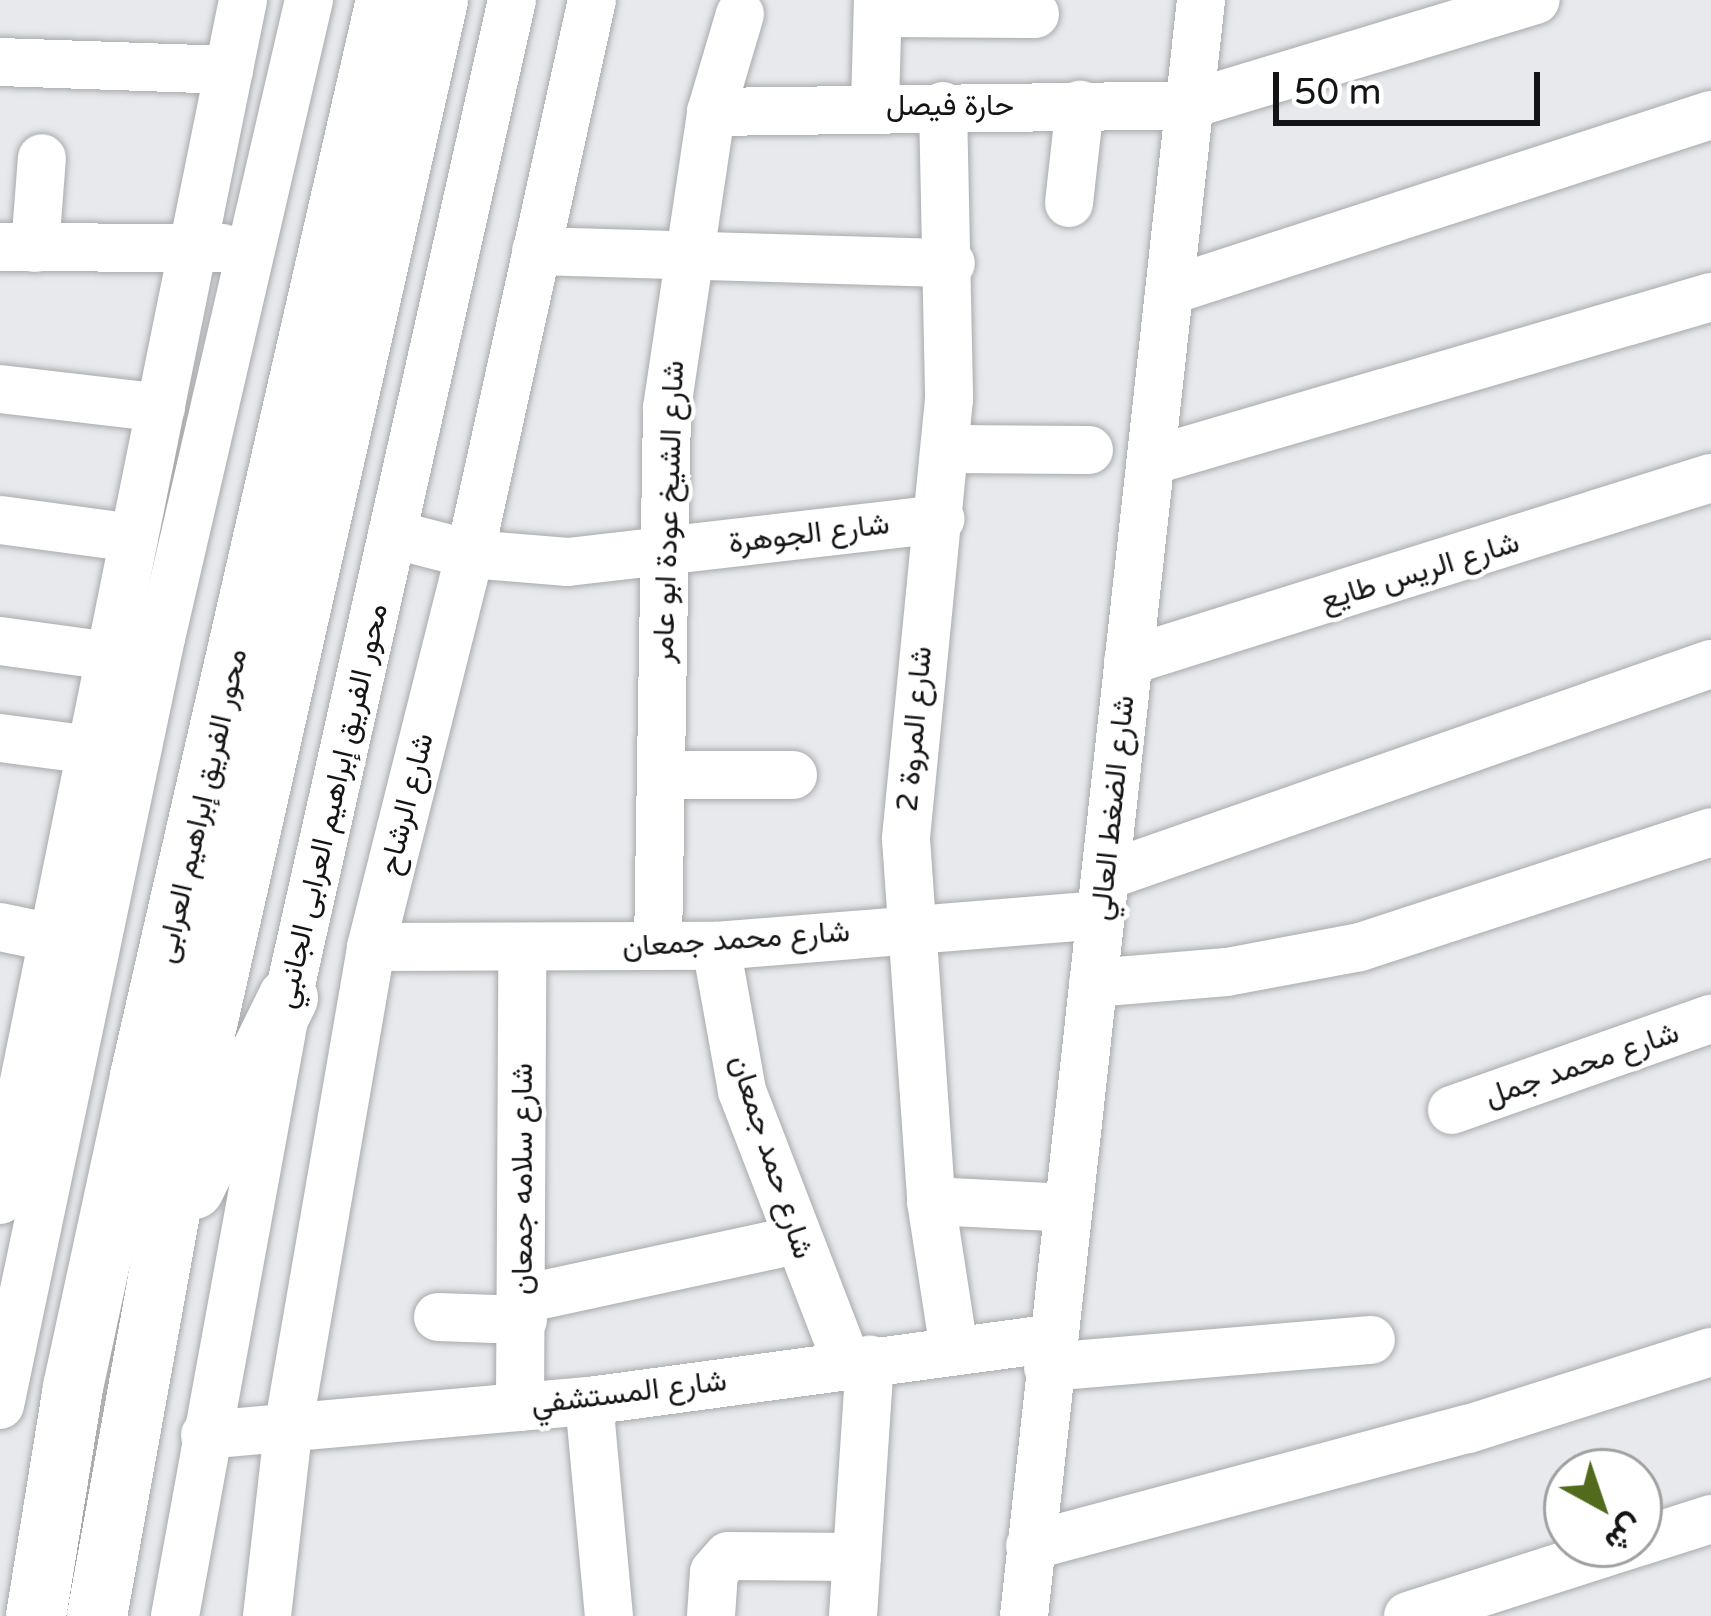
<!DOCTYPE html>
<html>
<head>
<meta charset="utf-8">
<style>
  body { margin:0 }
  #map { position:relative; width:1711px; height:1616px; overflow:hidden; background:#e7e9ec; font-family:"Varela Round",Vazirmatn,sans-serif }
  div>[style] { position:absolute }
  .roads { filter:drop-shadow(0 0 3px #a8aaac) drop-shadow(0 0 3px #a8aaac) }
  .minor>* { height:48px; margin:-24px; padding:0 24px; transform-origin:24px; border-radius:24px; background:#fff }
  .major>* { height:60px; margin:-30px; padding:0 30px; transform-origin:30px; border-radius:30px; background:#fff }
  span { translate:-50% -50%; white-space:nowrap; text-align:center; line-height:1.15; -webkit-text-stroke:9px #fff; paint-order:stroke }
  .street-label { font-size:30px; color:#131415 }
  .north { position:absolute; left:1543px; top:1448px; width:120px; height:120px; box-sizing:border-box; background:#fff; border:3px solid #a1a1a1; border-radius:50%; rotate:140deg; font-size:33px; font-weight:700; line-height:48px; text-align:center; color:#131415 }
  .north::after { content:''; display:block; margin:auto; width:42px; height:54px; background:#516a1b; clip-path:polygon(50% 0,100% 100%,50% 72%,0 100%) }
  .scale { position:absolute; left:1273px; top:72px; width:267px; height:54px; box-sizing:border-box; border:6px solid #131415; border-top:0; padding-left:15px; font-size:36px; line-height:42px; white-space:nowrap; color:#131415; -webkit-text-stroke:9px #fff; paint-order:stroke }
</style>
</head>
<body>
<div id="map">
  <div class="roads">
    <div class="minor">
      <i style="left:878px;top:13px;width:157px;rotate:0.4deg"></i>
      <i style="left:0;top:62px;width:229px;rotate:2deg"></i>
      <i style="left:875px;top:105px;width:105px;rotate:-88.4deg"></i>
      <i style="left:943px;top:106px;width:293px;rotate:88.8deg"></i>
      <i style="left:949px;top:399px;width:442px;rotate:95.6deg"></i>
      <i style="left:906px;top:839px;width:363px;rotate:86deg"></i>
      <i style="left:931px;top:1201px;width:151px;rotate:81.2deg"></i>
      <i style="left:711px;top:112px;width:477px;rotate:-0.8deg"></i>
      <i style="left:1188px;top:105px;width:363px;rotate:-16.8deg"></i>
      <i style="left:1069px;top:203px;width:99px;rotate:-83.6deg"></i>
      <i style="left:0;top:247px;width:223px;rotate:0.3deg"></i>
      <i style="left:35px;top:248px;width:90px;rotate:-85.6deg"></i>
      <i style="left:536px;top:251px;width:415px;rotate:1.7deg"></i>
      <i style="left:1172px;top:290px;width:567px;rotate:-17.99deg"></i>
      <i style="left:0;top:389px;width:162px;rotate:6.7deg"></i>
      <i style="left:946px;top:449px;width:143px;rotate:0.4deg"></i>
      <i style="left:1154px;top:460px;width:580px;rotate:-16.31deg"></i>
      <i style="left:0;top:520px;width:135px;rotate:7.7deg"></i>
      <i style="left:392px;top:534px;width:81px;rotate:14.4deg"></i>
      <i style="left:470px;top:554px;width:98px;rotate:4.7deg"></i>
      <i style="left:568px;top:562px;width:375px;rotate:-6.6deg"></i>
      <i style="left:0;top:641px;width:111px;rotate:7.8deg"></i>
      <i style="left:1128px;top:661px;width:611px;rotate:-17.43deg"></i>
      <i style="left:0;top:738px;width:92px;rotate:7.5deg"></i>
      <i style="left:663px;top:775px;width:130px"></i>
      <i style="left:1108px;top:875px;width:639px;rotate:-19.29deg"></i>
      <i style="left:0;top:927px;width:54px;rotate:11.7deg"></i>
      <i style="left:658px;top:946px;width:538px;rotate:-89.04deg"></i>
      <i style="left:667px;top:408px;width:299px;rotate:-81.5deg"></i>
      <i style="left:711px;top:112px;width:102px;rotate:-73.5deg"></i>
      <i style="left:716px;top:946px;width:147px;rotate:79.8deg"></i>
      <i style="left:742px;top:1091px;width:292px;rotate:68.9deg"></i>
      <i style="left:371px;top:947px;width:345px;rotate:-0.2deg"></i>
      <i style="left:716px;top:946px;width:386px;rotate:-4.6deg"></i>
      <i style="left:1093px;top:983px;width:134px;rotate:-4.7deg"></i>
      <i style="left:1227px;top:972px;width:135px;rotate:-10.6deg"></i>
      <i style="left:1360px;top:947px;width:369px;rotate:-18.1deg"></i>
      <i style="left:1452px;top:1110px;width:275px;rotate:-19.4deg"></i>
      <i style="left:0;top:1200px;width:1224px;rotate:-78.55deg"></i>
      <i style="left:931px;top:1201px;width:137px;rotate:2.9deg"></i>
      <i style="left:523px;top:1299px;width:278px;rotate:-12.2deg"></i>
      <i style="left:438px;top:1317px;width:85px;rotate:2deg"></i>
      <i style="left:1048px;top:1367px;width:324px;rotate:-4.8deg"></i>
      <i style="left:589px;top:1401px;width:216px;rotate:84.7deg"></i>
      <i style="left:0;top:1405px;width:784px;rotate:-78.15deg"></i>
      <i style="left:161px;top:638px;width:655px;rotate:-76.94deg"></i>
      <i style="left:520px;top:1407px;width:457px;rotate:-89.7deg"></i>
      <i style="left:205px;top:1435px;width:386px;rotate:-5.1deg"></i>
      <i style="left:589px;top:1401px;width:467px;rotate:-7.7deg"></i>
      <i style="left:1639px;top:1542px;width:76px;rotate:-17.7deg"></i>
      <i style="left:1030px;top:1546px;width:453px;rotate:-15deg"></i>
      <i style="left:1468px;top:1429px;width:255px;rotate:-17.6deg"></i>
      <i style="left:175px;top:1616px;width:628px;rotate:-79.64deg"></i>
      <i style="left:288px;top:998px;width:1023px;rotate:-77.35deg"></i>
      <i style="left:267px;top:1616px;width:194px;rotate:-83.5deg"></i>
      <i style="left:289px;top:1423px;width:483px;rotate:-80.2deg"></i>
      <i style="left:371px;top:947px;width:405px;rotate:-75.9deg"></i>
      <i style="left:470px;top:554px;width:567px;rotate:-77.58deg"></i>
      <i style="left:711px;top:1616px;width:44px;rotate:-86.1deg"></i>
      <i style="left:714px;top:1572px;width:21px;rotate:-49deg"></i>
      <i style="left:728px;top:1556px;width:129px;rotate:0.4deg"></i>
      <i style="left:853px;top:1616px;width:257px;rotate:-86.2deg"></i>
      <i style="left:1024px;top:1616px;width:1626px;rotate:-83.75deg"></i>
      <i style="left:1408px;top:1616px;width:235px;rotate:-17.8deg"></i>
    </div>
    <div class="major">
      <i style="left:194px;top:1189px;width:213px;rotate:-63.8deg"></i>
      <i style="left:36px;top:1616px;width:232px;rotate:-80.8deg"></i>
      <i style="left:73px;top:1387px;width:318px;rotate:-77.8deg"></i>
      <i style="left:140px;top:1076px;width:1104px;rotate:-77.12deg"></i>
      <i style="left:97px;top:1616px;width:534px;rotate:-79.74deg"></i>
      <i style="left:192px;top:1091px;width:1118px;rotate:-77.29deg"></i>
    </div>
  </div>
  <div class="street-label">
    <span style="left:950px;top:106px">حارة فيصل</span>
    <span style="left:669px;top:512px;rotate:-88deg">شارع الشيخ عودة ابو عامر</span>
    <span style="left:809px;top:534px;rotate:-7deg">شارع الجوهرة</span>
    <span style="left:1420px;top:572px;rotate:-17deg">شارع الريس طايع</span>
    <span style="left:915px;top:729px;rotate:-85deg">شارع المروة 2</span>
    <span style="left:407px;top:804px;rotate:-76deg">شارع الرشاح</span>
    <span style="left:202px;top:806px;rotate:-77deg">محور الفريق إبراهيم العرابى</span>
    <span style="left:332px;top:806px;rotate:-77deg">محور الفريق إبراهيم العرابى الجانبي</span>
    <span style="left:1113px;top:808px;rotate:-84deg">شارع الضغط العالي</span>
    <span style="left:736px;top:940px;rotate:-4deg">شارع محمد جمعان</span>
    <span style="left:1582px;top:1065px;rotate:-19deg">شارع محمد جمل</span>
    <span style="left:771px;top:1157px;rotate:72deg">شارع حمد جمعان</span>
    <span style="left:523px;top:1179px;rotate:-90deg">شارع سلامه جمعان</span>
    <span style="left:629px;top:1393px;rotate:-7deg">شارع المستشفي</span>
  </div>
  <div class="north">ش</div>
  <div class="scale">50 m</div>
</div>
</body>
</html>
